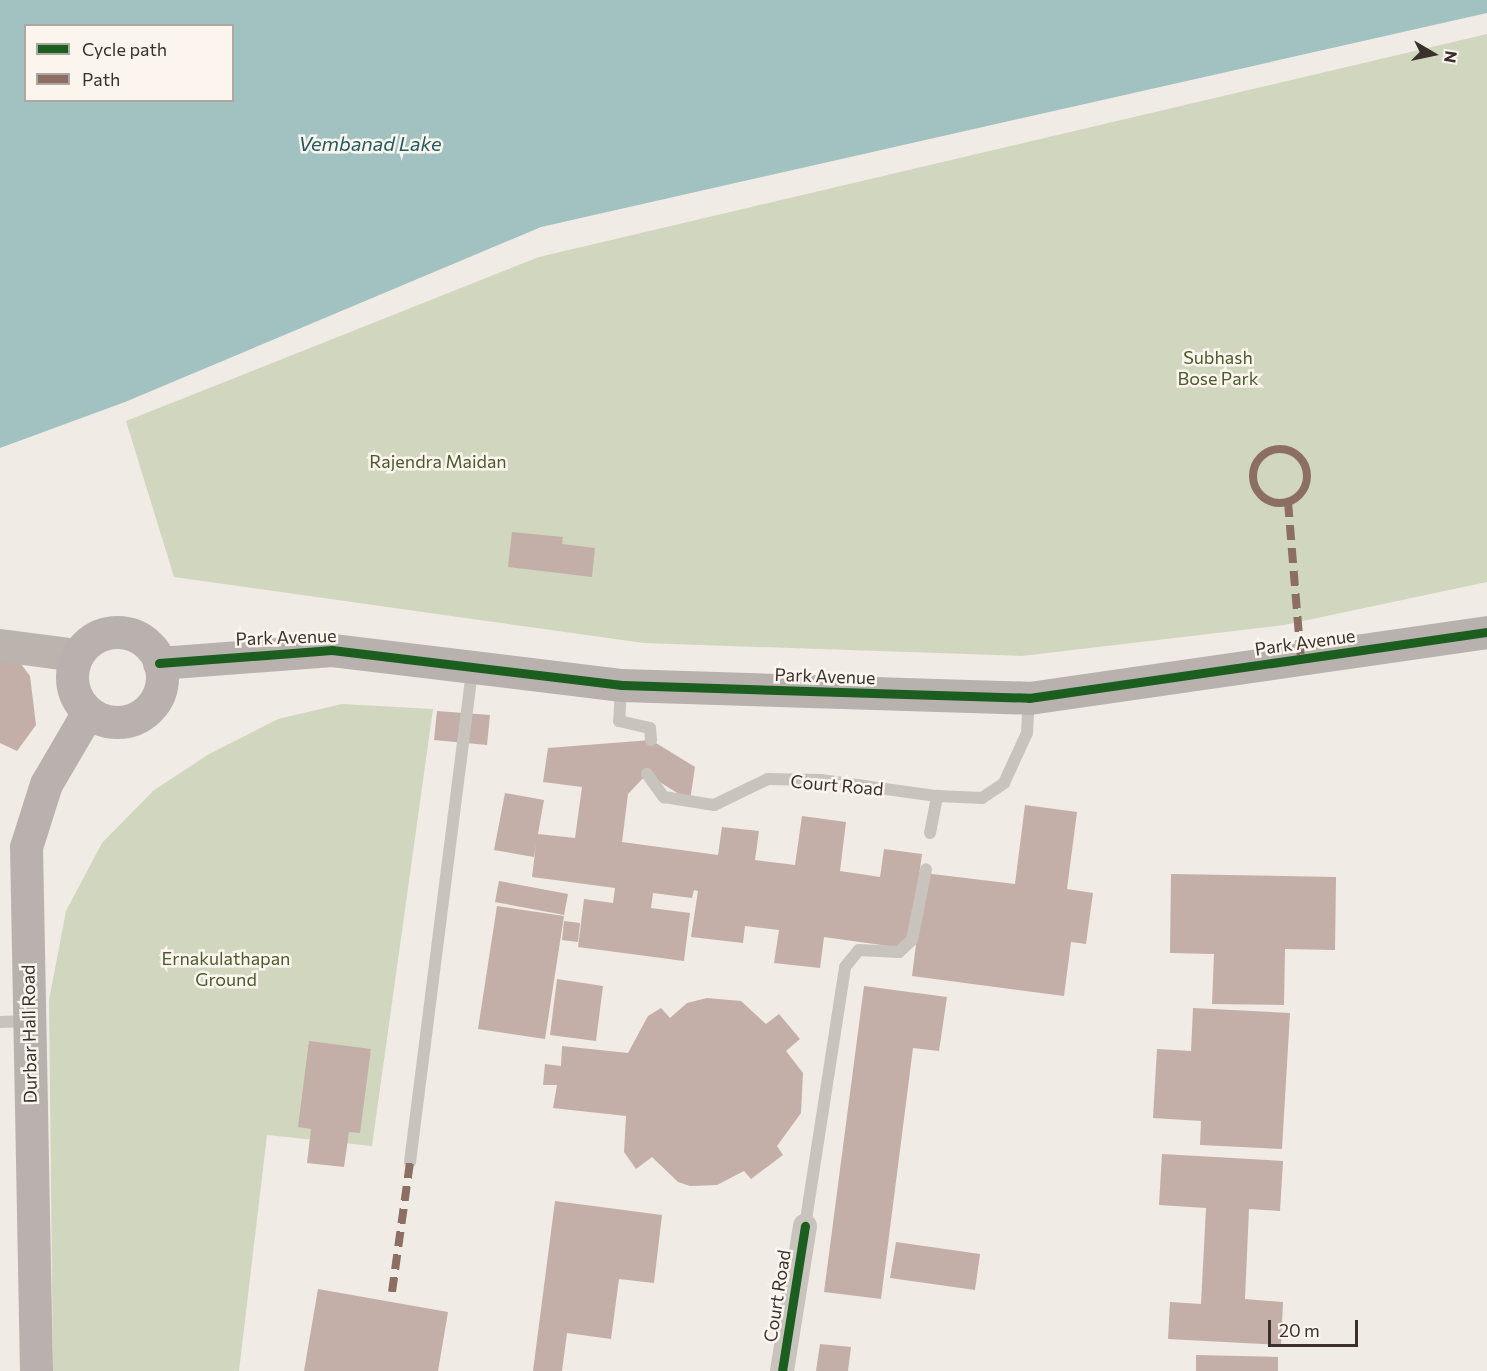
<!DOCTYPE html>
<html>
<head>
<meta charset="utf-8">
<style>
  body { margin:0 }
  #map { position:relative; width:1487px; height:1371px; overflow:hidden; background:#f0ebe5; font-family:Commissioner,sans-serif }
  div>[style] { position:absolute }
  .green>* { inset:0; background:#d1d6bf }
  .water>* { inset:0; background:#a1c2c1 }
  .building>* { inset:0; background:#c3afa7 }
  .service>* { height:12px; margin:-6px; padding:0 6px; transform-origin:6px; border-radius:6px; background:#c9c3be }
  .minor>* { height:24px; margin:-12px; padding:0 12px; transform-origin:12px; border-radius:12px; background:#c9c3be }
  .secondary>* { height:33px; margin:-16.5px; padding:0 16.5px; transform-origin:16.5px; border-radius:16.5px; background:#bab3ae }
  .primary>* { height:33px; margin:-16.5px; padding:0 16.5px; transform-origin:16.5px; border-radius:16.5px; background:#b8b1ad }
  .primary>.ring { margin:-16.5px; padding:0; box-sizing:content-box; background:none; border:33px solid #b8b1ad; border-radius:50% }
  .quiet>* { height:8px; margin-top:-4px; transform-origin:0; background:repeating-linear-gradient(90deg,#8d6e63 0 15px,transparent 0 23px) }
  .quiet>.ring { margin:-4px; padding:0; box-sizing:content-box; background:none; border:8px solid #8d6e63; border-radius:50% }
  .cycleway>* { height:9px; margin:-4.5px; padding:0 4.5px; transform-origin:4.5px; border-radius:4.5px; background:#1b5e20 }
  span { translate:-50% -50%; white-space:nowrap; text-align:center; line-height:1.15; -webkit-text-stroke:5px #fbf5ee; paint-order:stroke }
  .park-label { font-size:18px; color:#4a5a2e }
  .street-label { font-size:18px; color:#3b302b }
  .water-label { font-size:20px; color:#1f5a5e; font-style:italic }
  .legend { position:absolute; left:24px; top:24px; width:210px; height:78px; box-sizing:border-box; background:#fbf5ee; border:2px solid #aea6a0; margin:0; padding:8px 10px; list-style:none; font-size:18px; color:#3b302b }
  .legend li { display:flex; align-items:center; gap:12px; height:30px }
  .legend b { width:30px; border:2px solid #aea6a0 }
  .north { position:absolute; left:1403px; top:24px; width:60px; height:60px; -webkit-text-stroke:4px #fbf5ee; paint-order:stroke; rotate:99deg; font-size:16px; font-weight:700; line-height:24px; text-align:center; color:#3b302b }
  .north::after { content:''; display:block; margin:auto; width:21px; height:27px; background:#3b302b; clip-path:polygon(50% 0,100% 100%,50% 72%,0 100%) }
  .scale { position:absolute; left:1268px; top:1320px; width:90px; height:27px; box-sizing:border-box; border:3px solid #3b302b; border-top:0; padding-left:8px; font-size:18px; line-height:21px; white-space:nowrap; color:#3b302b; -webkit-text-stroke:4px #fbf5ee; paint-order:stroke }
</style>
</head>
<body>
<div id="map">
  <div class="green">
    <i style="clip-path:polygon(1487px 34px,1487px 582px,1284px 625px,1022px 656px,644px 643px,174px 577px,126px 421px,539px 257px)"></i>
    <i style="clip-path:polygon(342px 704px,433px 709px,372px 1146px,267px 1135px,239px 1371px,53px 1371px,49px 1000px,66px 911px,102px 843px,153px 791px,209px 754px,278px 719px)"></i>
  </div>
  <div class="water">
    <i style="clip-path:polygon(evenodd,0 0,1487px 0,1487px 13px,541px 227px,125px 402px,0 448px,0 0,26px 26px,232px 26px,232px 100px,26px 100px,26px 26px)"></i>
  </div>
  <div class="building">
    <i style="clip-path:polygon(512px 532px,563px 537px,562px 544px,595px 548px,592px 577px,508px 567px)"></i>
    <i style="clip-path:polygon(12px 652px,30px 676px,36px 725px,17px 751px,0 743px,0 659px)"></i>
    <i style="clip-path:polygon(437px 711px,490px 715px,487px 745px,434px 740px)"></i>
    <i style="clip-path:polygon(651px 740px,695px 767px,690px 801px,647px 774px,628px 794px,622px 842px,718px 855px,722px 827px,759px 831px,755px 860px,795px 865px,802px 816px,846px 822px,840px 871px,880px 877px,884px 849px,922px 854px,916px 898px,924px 873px,1015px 884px,1025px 805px,1077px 812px,1067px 889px,1093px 893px,1086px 944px,1071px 942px,1064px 996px,912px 976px,920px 913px,910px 949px,824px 937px,820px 968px,774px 963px,779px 930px,745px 926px,743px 943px,691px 937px,698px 891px,694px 890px,692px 898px,653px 893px,651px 908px,690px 913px,684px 961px,578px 947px,584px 899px,613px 903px,615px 888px,532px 877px,536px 844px,534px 857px,494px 850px,505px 793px,544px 800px,538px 834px,575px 838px,582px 787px,543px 782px,548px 748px)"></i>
    <i style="clip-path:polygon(1171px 874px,1336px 877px,1335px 950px,1285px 949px,1284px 1005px,1212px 1004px,1214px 954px,1170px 953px)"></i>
    <i style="clip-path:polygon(499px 881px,568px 894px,564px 915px,495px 902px)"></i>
    <i style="clip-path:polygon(497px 906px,564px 916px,545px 1039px,478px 1029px)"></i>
    <i style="clip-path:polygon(564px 921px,580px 923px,578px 942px,562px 940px)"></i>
    <i style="clip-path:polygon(557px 979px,603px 986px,596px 1041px,550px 1035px)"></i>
    <i style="clip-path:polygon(864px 986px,947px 997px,939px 1051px,913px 1048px,881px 1299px,824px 1292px)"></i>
    <i style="clip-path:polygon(707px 998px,741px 1001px,766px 1024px,779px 1014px,800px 1039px,786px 1051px,803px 1073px,801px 1113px,777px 1146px,783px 1155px,751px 1179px,744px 1171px,717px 1185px,690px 1186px,678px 1182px,652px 1157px,636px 1169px,624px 1152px,626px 1116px,553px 1108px,557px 1085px,543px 1085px,545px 1064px,561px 1066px,562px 1046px,628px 1053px,648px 1016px,661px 1008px,670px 1018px,687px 1003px)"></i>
    <i style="clip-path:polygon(1193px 1008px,1290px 1013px,1282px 1149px,1200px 1145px,1201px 1121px,1153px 1118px,1157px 1049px,1191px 1051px)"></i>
    <i style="clip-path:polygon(309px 1041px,371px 1049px,360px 1133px,349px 1132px,344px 1167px,307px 1163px,311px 1129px,298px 1127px)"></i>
    <i style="clip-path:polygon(1162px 1154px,1283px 1161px,1280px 1211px,1249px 1209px,1245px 1299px,1283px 1302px,1281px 1345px,1168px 1339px,1170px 1302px,1201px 1304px,1206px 1208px,1159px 1205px)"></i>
    <i style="clip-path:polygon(555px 1201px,662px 1215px,654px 1283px,619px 1279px,611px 1339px,567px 1333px,562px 1371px,533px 1371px)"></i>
    <i style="clip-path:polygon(896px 1242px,980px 1254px,975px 1290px,890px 1278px)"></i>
    <i style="clip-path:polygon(318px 1289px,448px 1312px,438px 1371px,304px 1371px)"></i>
    <i style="clip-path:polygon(820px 1344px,851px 1347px,848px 1371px,816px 1371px)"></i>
    <i style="clip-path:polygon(1196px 1355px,1278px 1357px,1278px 1371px,1196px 1371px)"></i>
  </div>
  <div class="service">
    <i style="left:621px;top:687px;width:34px;rotate:93deg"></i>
    <i style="left:619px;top:721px;width:32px;rotate:13deg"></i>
    <i style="left:650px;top:728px;width:12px;rotate:85deg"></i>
    <i style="left:647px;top:774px;width:29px;rotate:54deg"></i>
    <i style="left:664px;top:797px;width:51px;rotate:9.1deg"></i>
    <i style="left:714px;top:805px;width:60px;rotate:-25.7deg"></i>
    <i style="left:768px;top:779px;width:53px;rotate:1.1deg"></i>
    <i style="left:821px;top:780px;width:117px;rotate:7.9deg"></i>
    <i style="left:930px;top:833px;width:38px;rotate:-79deg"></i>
    <i style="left:937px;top:796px;width:45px;rotate:2.5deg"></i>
    <i style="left:982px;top:798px;width:27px;rotate:-34deg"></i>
    <i style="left:1004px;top:783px;width:55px;rotate:-65.3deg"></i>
    <i style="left:1027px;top:733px;width:34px;rotate:-87deg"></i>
    <i style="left:0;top:1022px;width:28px;rotate:-2deg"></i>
    <i style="left:410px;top:1162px;width:497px;rotate:-82.8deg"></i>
    <i style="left:805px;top:1226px;width:262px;rotate:-81.2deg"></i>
    <i style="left:845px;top:967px;width:22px;rotate:-51deg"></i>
    <i style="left:859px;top:950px;width:40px;rotate:2.9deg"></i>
    <i style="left:899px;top:952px;width:18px;rotate:-43deg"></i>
    <i style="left:912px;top:940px;width:72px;rotate:-78.8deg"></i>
  </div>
  <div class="minor">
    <i style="left:782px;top:1371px;width:147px;rotate:-81deg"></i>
  </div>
  <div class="secondary">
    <i style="left:0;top:645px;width:78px;rotate:7.4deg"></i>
  </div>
  <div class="primary">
    <i class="ring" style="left:72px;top:632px;width:57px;height:57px"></i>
    <i style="left:159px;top:663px;width:173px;rotate:-4.3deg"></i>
    <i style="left:332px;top:650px;width:292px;rotate:6.9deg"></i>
    <i style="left:622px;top:685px;width:407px;rotate:1.8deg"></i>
    <i style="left:1029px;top:698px;width:463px;rotate:-8.2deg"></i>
    <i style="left:36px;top:1371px;width:524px;rotate:-91.09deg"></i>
    <i style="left:26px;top:847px;width:66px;rotate:-72.4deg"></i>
    <i style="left:46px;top:784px;width:83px;rotate:-59.7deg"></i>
  </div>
  <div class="quiet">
    <i class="ring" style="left:1253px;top:449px;width:46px;height:46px"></i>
    <i style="left:1288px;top:502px;width:159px;rotate:85.3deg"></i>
    <i style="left:392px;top:1292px;width:131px;rotate:-82.1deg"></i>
  </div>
  <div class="cycleway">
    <i style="left:159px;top:663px;width:173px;rotate:-4.3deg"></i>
    <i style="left:332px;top:650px;width:292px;rotate:6.9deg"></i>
    <i style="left:622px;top:685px;width:407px;rotate:1.8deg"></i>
    <i style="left:1029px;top:698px;width:463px;rotate:-8.2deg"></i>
    <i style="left:782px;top:1371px;width:147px;rotate:-81deg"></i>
  </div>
  <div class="park-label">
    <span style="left:1218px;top:368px">Subhash<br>Bose Park</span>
    <span style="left:438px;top:461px">Rajendra Maidan</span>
    <span style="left:226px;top:969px">Ernakulathapan<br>Ground</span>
  </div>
  <div class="street-label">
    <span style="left:286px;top:637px;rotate:-2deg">Park Avenue</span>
    <span style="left:1305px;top:642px;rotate:-8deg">Park Avenue</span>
    <span style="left:825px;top:676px;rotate:2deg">Park Avenue</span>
    <span style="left:837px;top:785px;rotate:5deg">Court Road</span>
    <span style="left:29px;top:1034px;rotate:-91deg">Durbar Hall Road</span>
    <span style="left:777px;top:1296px;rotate:-81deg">Court Road</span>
  </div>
  <div class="water-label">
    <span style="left:370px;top:143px">Vembanad Lake</span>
  </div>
  <ul class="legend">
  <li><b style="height:8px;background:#1b5e20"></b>Cycle path</li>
  <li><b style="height:8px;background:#8d6e63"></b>Path</li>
  </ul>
  <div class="north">N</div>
  <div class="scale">20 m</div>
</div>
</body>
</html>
